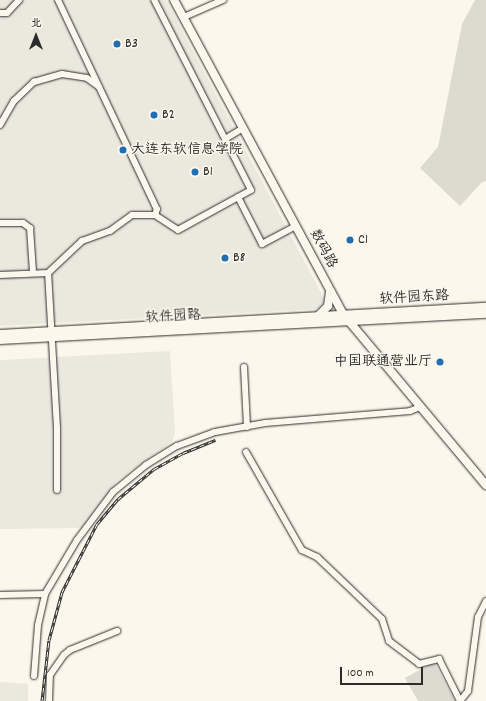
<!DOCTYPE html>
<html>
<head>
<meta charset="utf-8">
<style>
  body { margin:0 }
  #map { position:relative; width:486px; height:701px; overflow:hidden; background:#fbf7ec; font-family:Dekko,"LXGW WenKai TC",sans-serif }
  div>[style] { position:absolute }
  .built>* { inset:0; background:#ebe8de }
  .green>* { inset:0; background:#dddad0 }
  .roads { filter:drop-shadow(0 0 1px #2b2b2b) drop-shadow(0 0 1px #2b2b2b) }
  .minor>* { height:6px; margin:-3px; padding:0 3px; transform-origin:3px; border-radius:3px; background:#fbf7ec }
  .major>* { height:8px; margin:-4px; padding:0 4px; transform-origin:4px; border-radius:4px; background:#fbf7ec }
  .rail>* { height:3px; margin-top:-1.5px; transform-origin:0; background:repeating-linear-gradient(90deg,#fbf7ec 0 4.5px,#2b2b2b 0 9px); box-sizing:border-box; border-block:1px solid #2b2b2b }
  .dots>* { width:11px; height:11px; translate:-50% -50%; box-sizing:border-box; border:2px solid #fbf7ec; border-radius:50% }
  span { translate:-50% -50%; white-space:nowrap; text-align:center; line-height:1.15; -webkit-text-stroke:3px #fbf7ec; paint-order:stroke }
  .poi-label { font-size:14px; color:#2b2b2b }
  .left { translate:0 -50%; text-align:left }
  .right { translate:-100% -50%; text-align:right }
  .street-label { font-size:14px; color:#2b2b2b }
  .north { position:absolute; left:16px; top:16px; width:40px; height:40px; -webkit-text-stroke:3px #fbf7ec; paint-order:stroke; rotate:0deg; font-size:11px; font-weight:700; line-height:16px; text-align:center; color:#2b2b2b }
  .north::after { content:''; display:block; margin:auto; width:14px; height:18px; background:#2b2b2b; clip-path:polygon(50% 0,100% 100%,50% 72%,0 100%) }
  .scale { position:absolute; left:340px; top:667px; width:83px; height:18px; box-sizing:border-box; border:2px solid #2b2b2b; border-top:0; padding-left:5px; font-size:12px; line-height:14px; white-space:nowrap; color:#2b2b2b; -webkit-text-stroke:3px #fbf7ec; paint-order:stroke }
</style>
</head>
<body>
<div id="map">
  <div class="built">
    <i style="clip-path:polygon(0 0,166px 0,325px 300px,321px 306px,318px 309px,0 326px)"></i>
    <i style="clip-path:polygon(170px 351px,175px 433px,172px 442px,117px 481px,81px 528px,0 529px,0 360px)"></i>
    <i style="clip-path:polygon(0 682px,28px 684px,28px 701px,0 701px)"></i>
  </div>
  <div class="green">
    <i style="clip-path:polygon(475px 0,486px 0,486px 181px,482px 182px,460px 206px,420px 168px,438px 147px,462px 24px)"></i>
    <i style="clip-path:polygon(434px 662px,455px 701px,418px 701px,405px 678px)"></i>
  </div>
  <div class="roads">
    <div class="minor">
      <i style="left:58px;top:0;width:231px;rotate:64.7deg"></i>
      <i style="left:157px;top:209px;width:6px;rotate:108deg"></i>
      <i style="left:155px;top:215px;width:27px;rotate:33deg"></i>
      <i style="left:178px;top:230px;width:83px;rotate:-28.7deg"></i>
      <i style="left:251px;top:190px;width:213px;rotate:-117deg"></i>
      <i style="left:0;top:13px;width:7px"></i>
      <i style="left:7px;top:13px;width:18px;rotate:-47deg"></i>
      <i style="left:184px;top:17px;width:43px;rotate:-23.6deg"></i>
      <i style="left:0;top:125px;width:28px;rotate:-60deg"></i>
      <i style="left:14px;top:101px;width:28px;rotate:-44deg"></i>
      <i style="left:34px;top:82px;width:29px;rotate:-16deg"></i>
      <i style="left:62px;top:74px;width:25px;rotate:9deg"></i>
      <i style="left:87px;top:78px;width:14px;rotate:36deg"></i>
      <i style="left:225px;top:139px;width:21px;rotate:-31deg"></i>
      <i style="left:238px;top:197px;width:53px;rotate:62.9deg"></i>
      <i style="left:262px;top:244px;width:38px;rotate:-28deg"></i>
      <i style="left:0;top:223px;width:23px"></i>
      <i style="left:23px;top:223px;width:9px;rotate:36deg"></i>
      <i style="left:30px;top:228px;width:44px;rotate:86.1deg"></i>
      <i style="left:0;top:275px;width:48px;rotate:-2.4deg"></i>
      <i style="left:244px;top:367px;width:60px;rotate:87.1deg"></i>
      <i style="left:246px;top:452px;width:113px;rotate:60.3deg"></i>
      <i style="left:302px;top:550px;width:17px;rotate:25deg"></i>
      <i style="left:317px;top:557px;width:90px;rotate:43.6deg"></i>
      <i style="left:382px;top:619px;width:23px;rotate:72deg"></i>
      <i style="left:389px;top:641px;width:38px;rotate:37deg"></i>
      <i style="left:419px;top:664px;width:21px;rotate:-14deg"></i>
      <i style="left:439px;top:659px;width:47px;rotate:63.4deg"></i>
      <i style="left:57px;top:490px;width:62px;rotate:-90deg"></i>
      <i style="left:57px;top:428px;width:155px;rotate:-93.3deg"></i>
      <i style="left:48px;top:273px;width:47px;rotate:-43.3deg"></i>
      <i style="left:82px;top:241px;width:30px;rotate:-20deg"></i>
      <i style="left:110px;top:231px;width:27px;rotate:-36deg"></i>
      <i style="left:132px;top:215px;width:23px"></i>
      <i style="left:0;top:595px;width:45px;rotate:-1.3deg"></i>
      <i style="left:34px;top:676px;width:51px;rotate:-85.5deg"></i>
      <i style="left:38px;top:625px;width:32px;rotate:-77deg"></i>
      <i style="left:45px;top:594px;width:63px;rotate:-59.3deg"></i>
      <i style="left:77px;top:540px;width:60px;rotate:-53.1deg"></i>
      <i style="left:113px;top:492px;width:43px;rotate:-39.3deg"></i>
      <i style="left:146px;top:465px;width:36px;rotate:-32deg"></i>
      <i style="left:177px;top:446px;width:40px;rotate:-20.2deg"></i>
      <i style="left:215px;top:432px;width:51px;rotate:-10.2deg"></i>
      <i style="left:265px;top:423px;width:145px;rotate:-4.7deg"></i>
      <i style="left:410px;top:411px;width:11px;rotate:-22deg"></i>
      <i style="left:49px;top:701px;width:26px;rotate:-88deg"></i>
      <i style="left:50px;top:675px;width:24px;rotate:-55deg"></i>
      <i style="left:64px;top:655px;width:8px;rotate:-40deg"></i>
      <i style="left:70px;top:650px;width:51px;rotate:-22deg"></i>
      <i style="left:460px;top:701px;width:13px;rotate:-51deg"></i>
      <i style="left:468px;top:691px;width:75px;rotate:-82.3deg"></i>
      <i style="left:478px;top:617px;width:18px;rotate:-63deg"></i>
    </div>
    <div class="major">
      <i style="left:174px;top:0;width:357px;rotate:61.7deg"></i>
      <i style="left:343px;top:314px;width:223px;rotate:50.1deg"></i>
      <i style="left:319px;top:315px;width:13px;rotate:-45deg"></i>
      <i style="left:328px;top:306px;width:15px;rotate:-82deg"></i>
      <i style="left:0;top:334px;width:487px;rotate:-3.2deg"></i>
      <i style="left:0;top:340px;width:487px;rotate:-3.1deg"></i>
    </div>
  </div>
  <div class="rail">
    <i style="left:42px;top:701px;width:61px;rotate:-83.5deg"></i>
    <i style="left:49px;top:640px;width:50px;rotate:-74.8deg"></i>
    <i style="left:62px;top:592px;width:76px;rotate:-62.8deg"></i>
    <i style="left:97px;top:524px;width:33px;rotate:-50deg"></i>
    <i style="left:118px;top:499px;width:47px;rotate:-39.8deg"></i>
    <i style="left:154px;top:469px;width:33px;rotate:-29deg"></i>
    <i style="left:183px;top:453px;width:35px;rotate:-22deg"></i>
  </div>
  <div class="dots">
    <i style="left:117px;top:44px;background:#1f6fb2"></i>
    <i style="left:154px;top:115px;background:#1f6fb2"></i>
    <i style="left:123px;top:150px;background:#1f6fb2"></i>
    <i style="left:195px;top:172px;background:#1f6fb2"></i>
    <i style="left:350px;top:240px;background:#1f6fb2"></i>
    <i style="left:225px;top:258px;background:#1f6fb2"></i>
    <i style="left:440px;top:362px;background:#1f6fb2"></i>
  </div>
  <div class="poi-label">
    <span class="left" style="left:125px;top:44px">B3</span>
    <span class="left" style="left:162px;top:115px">B2</span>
    <span class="left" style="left:131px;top:150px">大连东软信息学院</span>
    <span class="left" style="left:203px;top:172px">B1</span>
    <span class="left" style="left:358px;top:240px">C1</span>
    <span class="left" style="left:233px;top:258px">B8</span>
    <span class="right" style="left:432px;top:362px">中国联通营业厅</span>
  </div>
  <div class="street-label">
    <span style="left:323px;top:249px;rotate:62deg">数码路</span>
    <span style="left:414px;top:298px;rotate:-3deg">软件园东路</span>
    <span style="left:173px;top:317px;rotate:-3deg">软件园路</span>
  </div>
  <div class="north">北</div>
  <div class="scale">100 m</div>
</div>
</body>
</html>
